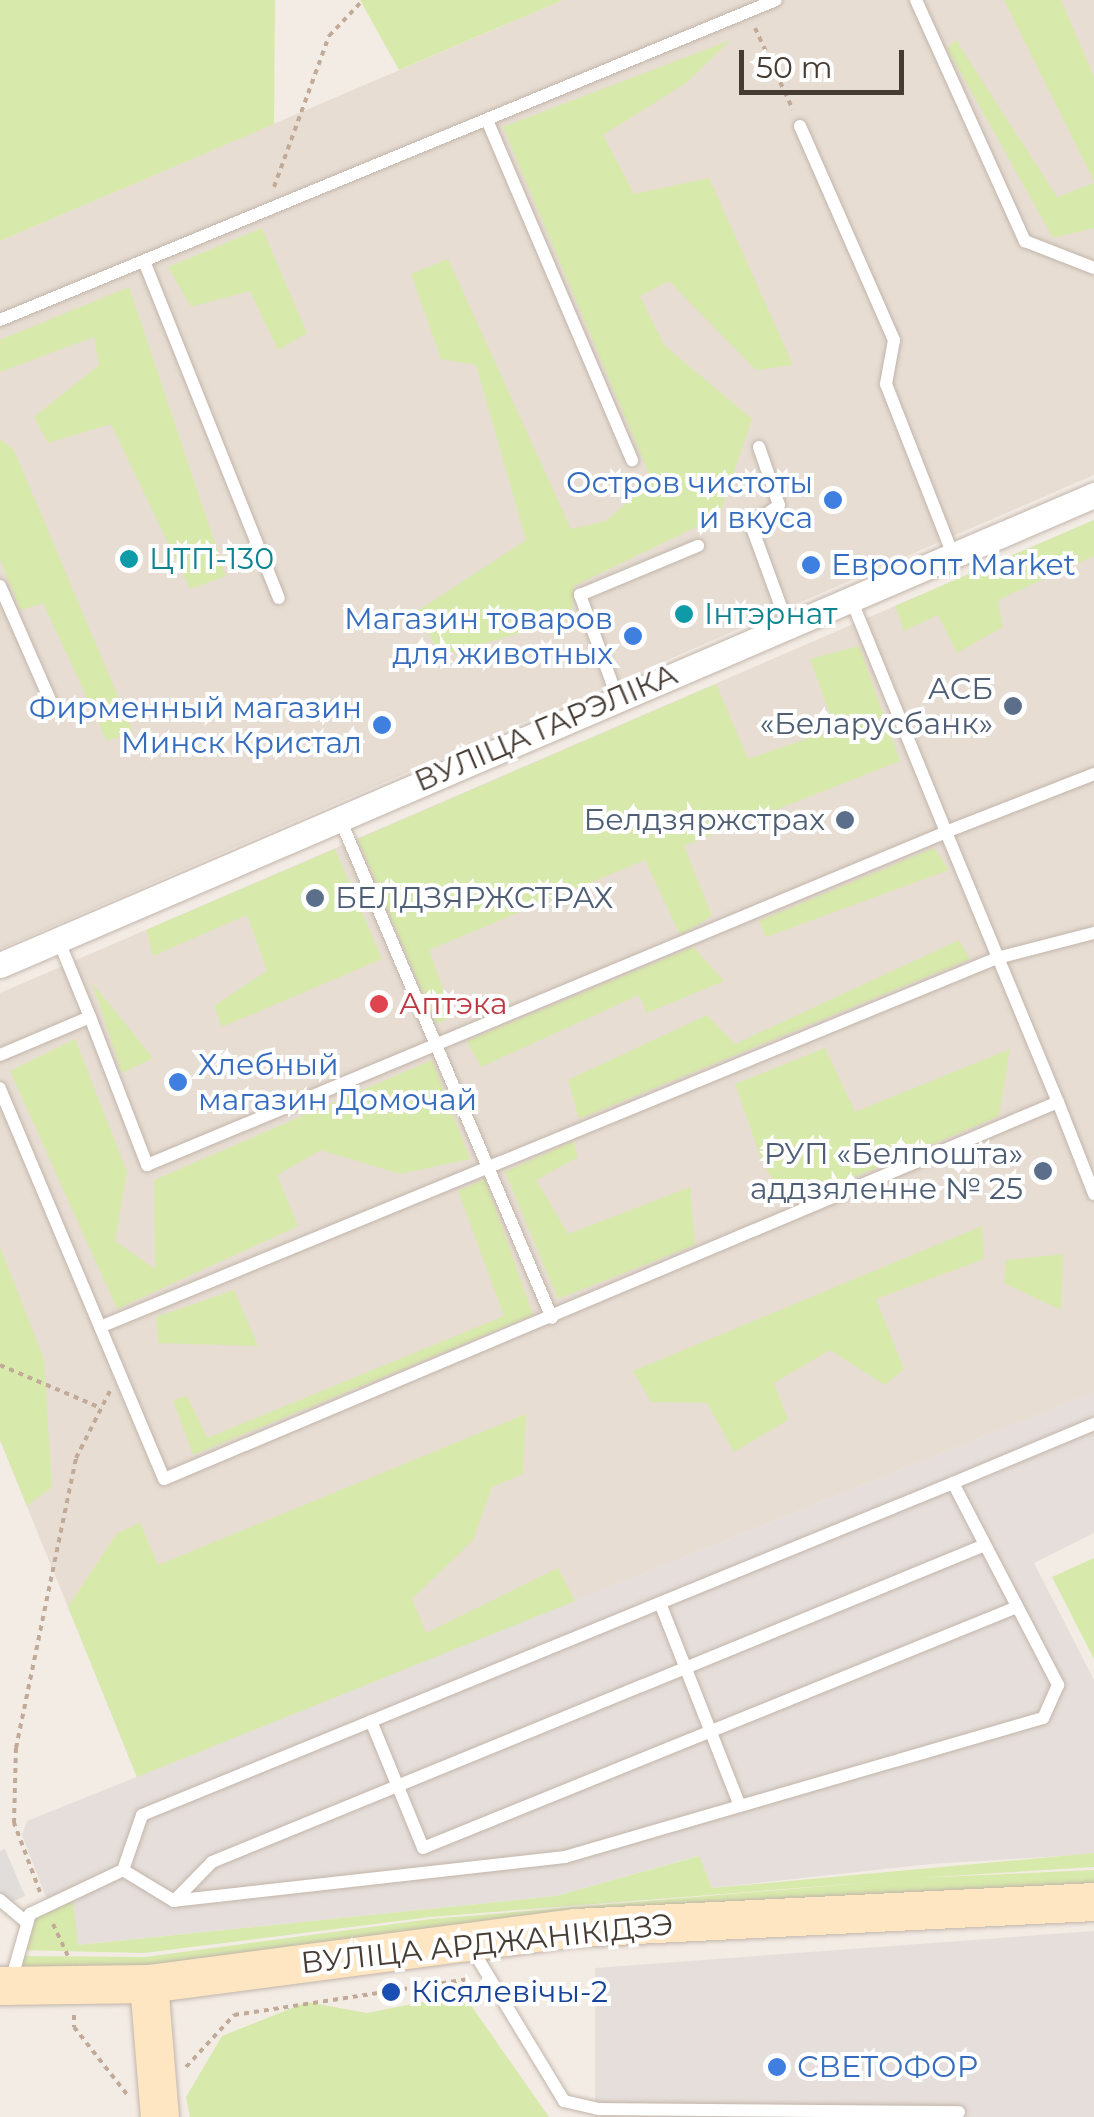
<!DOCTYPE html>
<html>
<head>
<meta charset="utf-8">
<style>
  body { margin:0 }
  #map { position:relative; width:1094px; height:2117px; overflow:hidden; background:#f3ece5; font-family:Montserrat,sans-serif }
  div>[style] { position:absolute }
  .residential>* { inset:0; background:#e7ddd3 }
  .industrial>* { inset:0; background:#e5deda }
  .green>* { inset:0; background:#d8e9ac }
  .parking>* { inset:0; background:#e1ddda }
  .path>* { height:4px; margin-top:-2px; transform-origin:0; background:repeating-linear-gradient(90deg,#c1ab98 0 5px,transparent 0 10px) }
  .roads { filter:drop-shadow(0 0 2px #c2b5aa) drop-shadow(0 0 2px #c2b5aa) }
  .lane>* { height:12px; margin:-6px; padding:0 6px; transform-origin:6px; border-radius:6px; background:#fff }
  .street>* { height:25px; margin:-12.5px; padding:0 12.5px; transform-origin:12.5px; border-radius:12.5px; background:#fff }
  .secondary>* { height:38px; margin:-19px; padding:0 19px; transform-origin:19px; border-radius:19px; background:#ffe6c3 }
  .dots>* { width:28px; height:28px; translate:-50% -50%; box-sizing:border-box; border:5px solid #fff; border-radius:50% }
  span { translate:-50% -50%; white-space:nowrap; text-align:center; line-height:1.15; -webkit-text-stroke:8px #fff; paint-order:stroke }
  .shop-label { font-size:30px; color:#366cbe }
  .right { translate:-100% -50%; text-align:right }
  .left { translate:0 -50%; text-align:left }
  .culture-label { font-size:30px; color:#0d838f }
  .service-label { font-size:30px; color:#4e5e75 }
  .street-label { font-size:30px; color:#463c34 }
  .health-label { font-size:30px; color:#be3a42 }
  .transit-label { font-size:30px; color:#164399 }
  .scale { position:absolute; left:739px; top:50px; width:165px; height:45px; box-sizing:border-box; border:5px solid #463c34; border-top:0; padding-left:12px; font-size:30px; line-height:35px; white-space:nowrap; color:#463c34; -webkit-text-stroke:8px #fff; paint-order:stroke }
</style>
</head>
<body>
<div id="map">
  <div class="residential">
    <i style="clip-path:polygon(563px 0,1094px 0,1094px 475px,0 949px,0 241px)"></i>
    <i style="clip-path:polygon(1094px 520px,1094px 1392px,137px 1777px,0 1440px,0 993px)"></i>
  </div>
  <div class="industrial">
    <i style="clip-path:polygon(1094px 1392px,1094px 1533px,1034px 1563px,1094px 1680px,1094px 1854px,930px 1864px,712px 1888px,698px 1856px,556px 1896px,77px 1945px,49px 1905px,22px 1835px,27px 1821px)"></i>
    <i style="clip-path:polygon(1094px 1931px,1094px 2117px,595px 2117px,595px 1968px)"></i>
  </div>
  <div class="green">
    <i style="clip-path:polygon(0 0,275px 0,274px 124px,0 241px)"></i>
    <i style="clip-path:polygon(360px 0,563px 0,399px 70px)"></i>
    <i style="clip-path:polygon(1004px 0,1061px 0,1094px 77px,1094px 181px)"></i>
    <i style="clip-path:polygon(731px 40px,686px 83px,603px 135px,634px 194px,709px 178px,793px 365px,756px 370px,669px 281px,640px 296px,664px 345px,752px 419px,719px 516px,574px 586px,572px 619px,441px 655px,416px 612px,526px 540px,476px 365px,441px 359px,411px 274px,448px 259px,571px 529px,606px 521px,652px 481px,503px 127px)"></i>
    <i style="clip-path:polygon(956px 40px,1057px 197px,1094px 183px,1094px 228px,1053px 238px,947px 48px)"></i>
    <i style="clip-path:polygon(262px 228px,307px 333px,278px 350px,250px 291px,191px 307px,168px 267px)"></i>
    <i style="clip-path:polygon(129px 287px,226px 576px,190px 589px,111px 424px,48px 443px,34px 417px,99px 365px,94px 337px,0 372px,0 340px)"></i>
    <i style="clip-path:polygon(0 439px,14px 450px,133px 732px,107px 741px,43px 603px,21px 610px,0 560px)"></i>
    <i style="clip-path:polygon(1094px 520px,1094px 556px,998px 600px,1003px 627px,957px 653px,938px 615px,904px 631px,895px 606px)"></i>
    <i style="clip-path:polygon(859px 646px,900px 761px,684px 846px,712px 916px,680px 935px,645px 860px,429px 950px,453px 1016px,436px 1024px,358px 839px,716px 684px,748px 759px,835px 729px,810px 659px)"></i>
    <i style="clip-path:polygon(934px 848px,949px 870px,766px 937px,759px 921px)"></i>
    <i style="clip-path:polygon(335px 849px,382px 959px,222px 1027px,214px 1006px,267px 971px,247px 915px,153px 956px,146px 930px)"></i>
    <i style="clip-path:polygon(959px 940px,970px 959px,579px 1119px,568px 1080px,707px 1015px,735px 1044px)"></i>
    <i style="clip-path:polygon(693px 947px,724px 981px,647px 1013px,639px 995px,481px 1067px,467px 1041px)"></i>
    <i style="clip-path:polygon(92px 983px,153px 1058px,122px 1073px)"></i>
    <i style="clip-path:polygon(75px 1039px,127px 1172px,115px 1241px,155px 1269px,154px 1180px,432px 1060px,470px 1159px,400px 1174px,321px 1150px,277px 1175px,298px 1226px,117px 1309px,10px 1071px)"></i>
    <i style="clip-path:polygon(825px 1048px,855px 1112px,1010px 1049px,999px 1116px,791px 1204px,763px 1165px,735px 1084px)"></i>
    <i style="clip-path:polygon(573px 1141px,578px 1157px,536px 1180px,568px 1234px,690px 1187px,695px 1245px,558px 1299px,505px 1172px)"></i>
    <i style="clip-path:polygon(485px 1179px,533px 1315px,193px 1455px,173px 1400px,187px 1396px,207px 1438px,504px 1316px,458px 1191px)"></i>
    <i style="clip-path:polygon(982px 1226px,984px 1259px,876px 1299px,904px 1369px,885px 1385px,830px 1350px,774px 1383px,788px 1420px,734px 1452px,707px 1403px,651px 1402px,633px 1371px)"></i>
    <i style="clip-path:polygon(0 1247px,44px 1359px,52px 1487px,27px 1506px,0 1440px)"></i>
    <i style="clip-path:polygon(1063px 1254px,1061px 1310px,1004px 1283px,1006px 1260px)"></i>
    <i style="clip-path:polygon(234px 1290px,258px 1346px,158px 1343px,156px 1317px)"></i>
    <i style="clip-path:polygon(526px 1414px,523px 1474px,492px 1487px,473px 1540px,412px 1599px,426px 1633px,558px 1568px,575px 1601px,137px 1777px,68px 1607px,117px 1533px,140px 1523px,158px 1565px)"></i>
    <i style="clip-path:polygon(1094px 1558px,1094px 1659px,1052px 1577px)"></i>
    <i style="clip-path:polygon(1094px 1853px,1094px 1867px,917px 1878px,1094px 1870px,1094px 1902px,9px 1988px,18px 1956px,145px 1957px,431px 1919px,900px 1880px,430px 1917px,144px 1953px,19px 1950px,30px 1914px,72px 1894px,78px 1945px,556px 1896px,699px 1856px,712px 1888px)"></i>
    <i style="clip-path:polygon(463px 1994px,549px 2117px,190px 2117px,186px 2097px,222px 2036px,307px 2002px,367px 2013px)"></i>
  </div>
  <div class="parking">
    <i style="clip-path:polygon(5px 1849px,25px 1896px,0 1908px,0 1851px)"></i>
  </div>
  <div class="path">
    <i style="left:755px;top:28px;width:90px;rotate:65.1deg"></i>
    <i style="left:274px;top:187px;width:161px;rotate:-70deg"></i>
    <i style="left:329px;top:36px;width:50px;rotate:-46.6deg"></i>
    <i style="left:0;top:1365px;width:110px;rotate:23.1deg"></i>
    <i style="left:40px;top:1892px;width:74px;rotate:-110.6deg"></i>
    <i style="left:14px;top:1823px;width:75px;rotate:-88.5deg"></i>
    <i style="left:16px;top:1748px;width:296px;rotate:-78.3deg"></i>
    <i style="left:76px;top:1458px;width:75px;rotate:-63.1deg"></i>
    <i style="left:53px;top:1924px;width:35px;rotate:65deg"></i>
    <i style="left:74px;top:2015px;width:12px;rotate:90deg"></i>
    <i style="left:74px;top:2027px;width:89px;rotate:51.8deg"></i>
    <i style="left:186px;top:2067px;width:71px;rotate:-47.3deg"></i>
    <i style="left:234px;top:2015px;width:238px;rotate:-8.7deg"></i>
  </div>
  <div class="roads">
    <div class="lane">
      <i style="left:916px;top:0;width:265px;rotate:65.7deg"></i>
      <i style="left:1025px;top:241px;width:74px;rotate:21.4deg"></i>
      <i style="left:487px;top:120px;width:370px;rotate:66.9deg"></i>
      <i style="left:800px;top:126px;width:234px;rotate:66.3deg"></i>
      <i style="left:894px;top:340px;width:45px;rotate:100.3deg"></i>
      <i style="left:886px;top:384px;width:184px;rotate:68.6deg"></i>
      <i style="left:144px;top:261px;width:363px;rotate:68.2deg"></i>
      <i style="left:0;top:320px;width:839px;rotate:-22.41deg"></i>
      <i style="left:759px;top:447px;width:61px;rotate:71deg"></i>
      <i style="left:779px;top:505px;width:34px;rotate:144deg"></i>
      <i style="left:751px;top:525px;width:108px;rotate:69.9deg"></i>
      <i style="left:0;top:586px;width:132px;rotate:66.3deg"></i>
      <i style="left:851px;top:599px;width:252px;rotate:67.8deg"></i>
      <i style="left:946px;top:832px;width:159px;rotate:-21.4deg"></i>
      <i style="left:617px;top:697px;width:109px;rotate:-109.9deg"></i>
      <i style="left:580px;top:595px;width:128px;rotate:-22.6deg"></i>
      <i style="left:340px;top:819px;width:542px;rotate:66.98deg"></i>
      <i style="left:58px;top:939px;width:84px;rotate:67.7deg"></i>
      <i style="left:0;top:1055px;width:98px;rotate:-22.9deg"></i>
      <i style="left:90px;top:1017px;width:159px;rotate:68.9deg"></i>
      <i style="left:147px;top:1165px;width:866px;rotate:-22.62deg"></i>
      <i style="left:946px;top:832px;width:292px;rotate:67.5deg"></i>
      <i style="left:1058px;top:1102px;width:970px;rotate:157.13deg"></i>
      <i style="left:164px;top:1479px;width:424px;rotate:-112.8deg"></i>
      <i style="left:1058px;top:1102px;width:99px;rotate:68.6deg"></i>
      <i style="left:100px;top:1327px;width:970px;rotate:-22.36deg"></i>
      <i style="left:997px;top:958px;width:100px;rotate:-14.5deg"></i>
      <i style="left:953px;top:1483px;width:153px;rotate:-22.7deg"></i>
      <i style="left:660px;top:1603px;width:218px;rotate:68.5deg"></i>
      <i style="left:371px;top:1721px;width:137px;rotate:67.7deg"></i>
      <i style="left:423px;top:1848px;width:641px;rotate:-22.08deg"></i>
      <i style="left:0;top:1900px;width:35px;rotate:40deg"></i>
      <i style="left:174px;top:1901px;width:54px;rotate:-45.7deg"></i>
      <i style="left:212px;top:1862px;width:835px;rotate:-22.3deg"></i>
      <i style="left:472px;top:1949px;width:178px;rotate:58.8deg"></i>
      <i style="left:564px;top:2101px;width:37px;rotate:13deg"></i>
      <i style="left:600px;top:2109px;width:359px;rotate:0.5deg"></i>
      <i style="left:11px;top:1981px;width:70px;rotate:-74.2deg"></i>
      <i style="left:30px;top:1914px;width:103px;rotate:-25.3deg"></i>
      <i style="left:123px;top:1870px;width:58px;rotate:-70.9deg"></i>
      <i style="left:142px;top:1815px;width:876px;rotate:-22.26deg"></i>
      <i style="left:953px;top:1483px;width:228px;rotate:62.5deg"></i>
      <i style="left:1058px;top:1685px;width:36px;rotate:114deg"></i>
      <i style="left:1043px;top:1718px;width:498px;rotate:163.8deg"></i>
      <i style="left:565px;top:1857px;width:393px;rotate:173.6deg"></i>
      <i style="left:174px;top:1901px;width:60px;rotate:-148.7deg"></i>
    </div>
    <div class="street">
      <i style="left:0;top:965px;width:1191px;rotate:-23.25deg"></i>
    </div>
    <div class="secondary">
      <i style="left:149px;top:1984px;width:133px;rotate:85.3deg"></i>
      <i style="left:0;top:1986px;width:149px;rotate:-0.8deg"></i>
      <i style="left:149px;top:1984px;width:431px;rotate:-7.5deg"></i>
      <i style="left:576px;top:1928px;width:519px;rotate:-2.87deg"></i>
    </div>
  </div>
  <div class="dots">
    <i style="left:833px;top:500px;background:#3f7fe0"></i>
    <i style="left:129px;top:559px;background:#0f9aa8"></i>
    <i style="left:811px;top:565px;background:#3f7fe0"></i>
    <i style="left:684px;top:614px;background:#0f9aa8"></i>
    <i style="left:633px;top:636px;background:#3f7fe0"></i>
    <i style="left:1013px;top:706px;background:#5c6f8a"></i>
    <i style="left:382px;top:725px;background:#3f7fe0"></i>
    <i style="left:845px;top:820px;background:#5c6f8a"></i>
    <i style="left:315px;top:898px;background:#5c6f8a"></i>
    <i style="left:379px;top:1004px;background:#e0444e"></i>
    <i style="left:178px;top:1082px;background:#3f7fe0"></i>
    <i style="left:1043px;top:1171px;background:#5c6f8a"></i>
    <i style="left:391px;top:1992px;background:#1a4fb4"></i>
    <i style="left:777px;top:2067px;background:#3f7fe0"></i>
  </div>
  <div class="shop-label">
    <span class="right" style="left:813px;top:500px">Остров чистоты<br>и вкуса</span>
    <span class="left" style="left:831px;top:565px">Евроопт Market</span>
    <span class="right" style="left:613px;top:636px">Магазин товаров<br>для животных</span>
    <span class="right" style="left:362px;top:725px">Фирменный магазин<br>Минск Кристал</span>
    <span class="left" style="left:198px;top:1082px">Хлебный<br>магазин Домочай</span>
    <span class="left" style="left:797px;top:2067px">СВЕТОФОР</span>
  </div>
  <div class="culture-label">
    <span class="left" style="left:149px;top:559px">ЦТП-130</span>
    <span class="left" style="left:704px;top:614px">Інтэрнат</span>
  </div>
  <div class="service-label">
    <span class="right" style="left:993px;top:706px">АСБ<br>«Беларусбанк»</span>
    <span class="right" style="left:825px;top:820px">Белдзяржстрах</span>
    <span class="left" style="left:335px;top:898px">БЕЛДЗЯРЖСТРАХ</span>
    <span class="right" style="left:1023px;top:1171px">РУП «Белпошта»<br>аддзяленне № 25</span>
  </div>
  <div class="street-label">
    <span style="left:546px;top:728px;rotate:-23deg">ВУЛІЦА ГАРЭЛІКА</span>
    <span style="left:487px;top:1944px;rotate:-6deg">ВУЛІЦА АРДЖАНІКІДЗЭ</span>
  </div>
  <div class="health-label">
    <span class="left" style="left:399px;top:1004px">Аптэка</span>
  </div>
  <div class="transit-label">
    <span class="left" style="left:411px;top:1992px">Кісялевічы-2</span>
  </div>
  <div class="scale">50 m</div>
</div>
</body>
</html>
